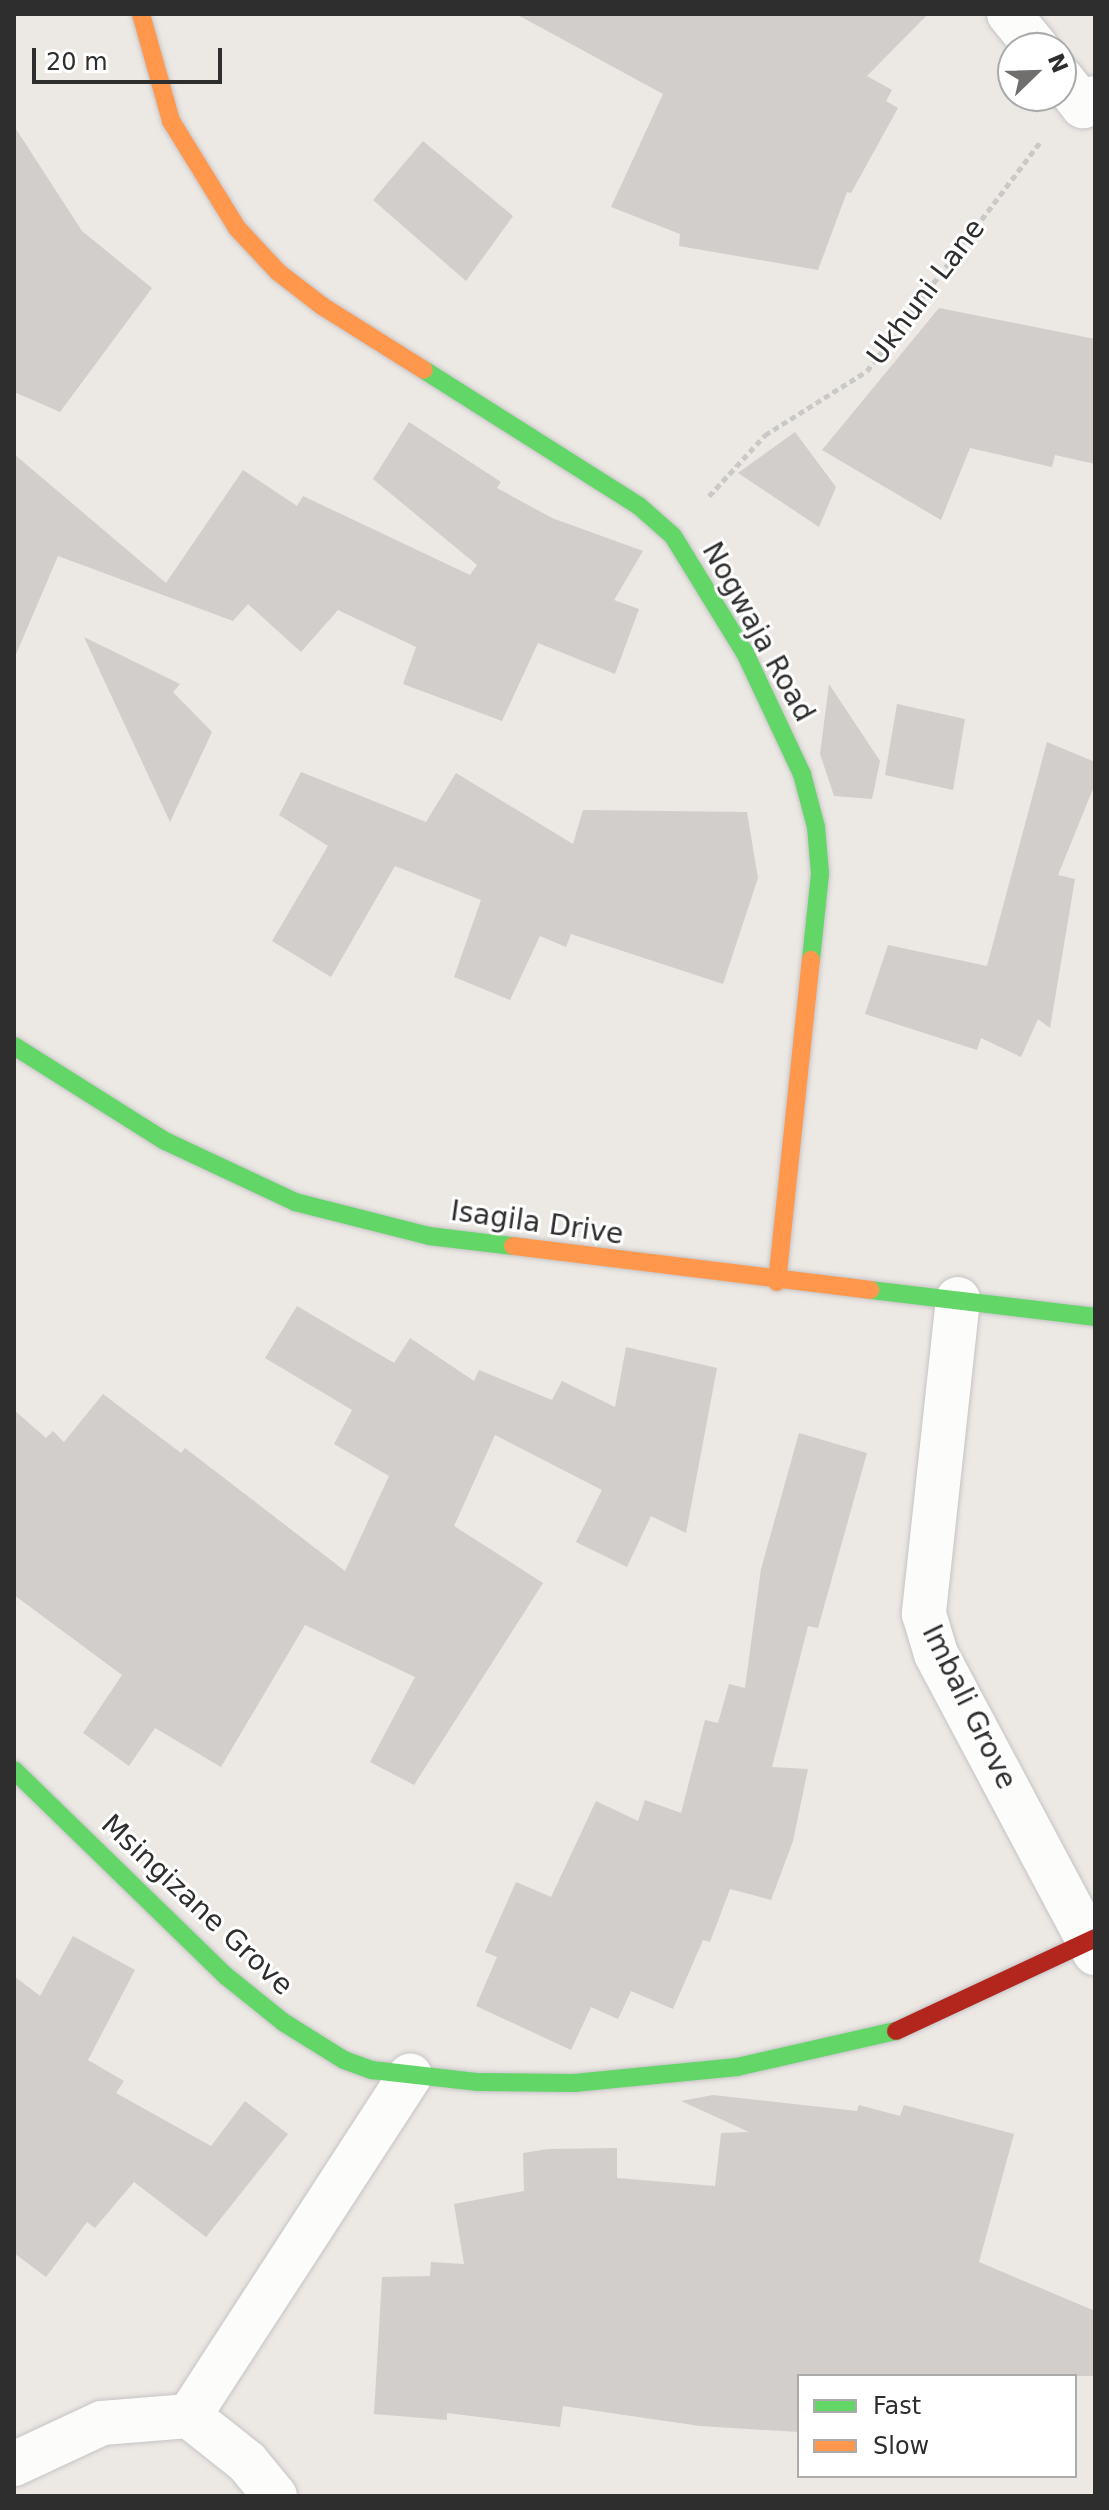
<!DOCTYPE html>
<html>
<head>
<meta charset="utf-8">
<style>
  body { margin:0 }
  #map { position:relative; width:1109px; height:2510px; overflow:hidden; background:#ece8e4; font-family:"DejaVu Sans",sans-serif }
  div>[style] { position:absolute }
  .building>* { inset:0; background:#d1cecb }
  .path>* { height:5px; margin-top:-2.5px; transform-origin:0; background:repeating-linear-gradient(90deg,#c9c9c8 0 6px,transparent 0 10px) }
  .roads { filter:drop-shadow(0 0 2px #c5c4c5) drop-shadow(0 0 2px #c5c4c5) }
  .street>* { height:44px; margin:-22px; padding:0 22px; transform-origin:22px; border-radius:22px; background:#fcfcfb }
  .fast>* { height:18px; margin:-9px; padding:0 9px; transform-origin:9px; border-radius:9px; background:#63d668 }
  .slow>* { height:18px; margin:-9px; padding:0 9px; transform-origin:9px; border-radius:9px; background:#ff974d }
  .jam>* { height:18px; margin:-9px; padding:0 9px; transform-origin:9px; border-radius:9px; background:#b3261e }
  span { translate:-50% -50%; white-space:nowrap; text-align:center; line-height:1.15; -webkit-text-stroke:6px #fff; paint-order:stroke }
  .street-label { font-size:28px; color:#2e2e2e }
  .frame { position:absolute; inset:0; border:16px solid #2e2e2e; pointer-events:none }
  .legend { position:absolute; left:797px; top:2374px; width:280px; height:104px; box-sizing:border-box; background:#fff; border:2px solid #ababab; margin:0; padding:10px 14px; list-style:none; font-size:24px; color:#2e2e2e }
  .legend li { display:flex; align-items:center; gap:16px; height:40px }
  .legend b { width:40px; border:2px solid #ababab }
  .north { position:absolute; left:997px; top:32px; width:80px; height:80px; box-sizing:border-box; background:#fff; border:2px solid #ababab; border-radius:50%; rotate:67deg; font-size:22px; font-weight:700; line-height:32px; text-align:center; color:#2e2e2e }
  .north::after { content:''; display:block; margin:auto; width:28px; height:36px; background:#706f6e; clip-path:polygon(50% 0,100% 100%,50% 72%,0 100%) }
  .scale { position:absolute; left:32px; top:48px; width:190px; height:36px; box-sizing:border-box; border:4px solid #2e2e2e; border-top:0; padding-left:10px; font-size:24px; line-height:28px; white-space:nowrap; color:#2e2e2e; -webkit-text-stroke:6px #fff; paint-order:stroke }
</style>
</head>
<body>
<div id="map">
  <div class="building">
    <i style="clip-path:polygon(516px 14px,928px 14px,867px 76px,892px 90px,886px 101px,898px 108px,851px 193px,847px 192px,818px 270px,679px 246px,680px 234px,611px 207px,663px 94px)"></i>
    <i style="clip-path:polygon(14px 126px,82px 231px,152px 288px,60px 412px,14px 392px)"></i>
    <i style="clip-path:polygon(423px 141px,513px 216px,466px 281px,373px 200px)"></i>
    <i style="clip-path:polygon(939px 308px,1095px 339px,1095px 464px,1055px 455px,1052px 467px,970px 448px,941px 520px,822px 450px)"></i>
    <i style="clip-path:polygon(409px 422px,501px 482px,497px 488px,552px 518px,643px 551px,614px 600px,639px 609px,615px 674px,538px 643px,502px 721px,403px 684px,416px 647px,338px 610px,301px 652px,248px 604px,233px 621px,58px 556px,14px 659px,14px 454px,166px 583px,243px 470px,297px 506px,303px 496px,470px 575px,477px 565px,373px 479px)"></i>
    <i style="clip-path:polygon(795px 432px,836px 487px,819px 527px,738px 473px)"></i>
    <i style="clip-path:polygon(84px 637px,180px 684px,173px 692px,212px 732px,170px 822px)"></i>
    <i style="clip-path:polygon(829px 684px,880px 761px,872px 799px,834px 796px,820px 754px)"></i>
    <i style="clip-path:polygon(897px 704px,965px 719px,953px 790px,885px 775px)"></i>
    <i style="clip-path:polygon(1047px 742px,1095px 762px,1095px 784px,1058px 875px,1075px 879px,1050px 1028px,1038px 1019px,1021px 1057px,981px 1038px,977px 1050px,865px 1014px,888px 945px,987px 966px)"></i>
    <i style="clip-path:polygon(301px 772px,426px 822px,456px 773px,573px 844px,583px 810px,747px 812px,758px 878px,723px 984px,571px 934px,566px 947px,540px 936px,510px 1000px,454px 977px,481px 900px,395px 866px,331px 977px,272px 941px,328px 846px,279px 815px)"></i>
    <i style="clip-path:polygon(297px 1306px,394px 1363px,410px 1338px,474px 1381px,479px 1370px,552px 1400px,562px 1381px,615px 1407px,626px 1347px,717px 1368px,686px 1533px,651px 1516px,627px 1567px,576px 1542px,602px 1490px,495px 1435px,454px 1526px,543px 1583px,414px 1785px,370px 1762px,415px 1677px,305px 1625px,221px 1767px,155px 1728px,129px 1766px,83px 1733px,122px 1675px,14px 1595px,14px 1410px,46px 1438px,53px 1431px,64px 1442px,103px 1394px,181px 1453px,185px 1448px,345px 1571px,389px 1476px,334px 1444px,352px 1410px,265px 1358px)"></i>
    <i style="clip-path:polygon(799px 1433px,867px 1453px,818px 1628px,808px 1626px,772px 1767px,808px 1769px,793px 1841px,771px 1900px,730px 1889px,710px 1942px,703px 1940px,673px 2009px,631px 1991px,618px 2019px,591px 2007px,571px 2050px,476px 2006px,497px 1957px,485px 1952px,516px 1882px,551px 1897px,596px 1801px,638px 1821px,645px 1800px,681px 1813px,705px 1720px,718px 1723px,729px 1684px,745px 1688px,761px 1569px)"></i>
    <i style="clip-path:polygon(73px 1936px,135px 1970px,88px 2060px,124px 2081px,116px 2093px,211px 2146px,245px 2101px,288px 2134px,206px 2237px,134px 2182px,95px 2228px,87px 2222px,46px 2277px,14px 2253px,14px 1976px,40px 1996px)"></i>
    <i style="clip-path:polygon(713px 2095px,857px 2111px,859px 2105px,900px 2116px,904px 2105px,1014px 2134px,979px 2262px,1095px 2311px,1095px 2376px,799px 2376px,799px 2432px,700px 2426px,563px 2406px,560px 2427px,447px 2413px,447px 2420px,374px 2414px,382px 2277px,430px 2276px,431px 2262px,464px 2264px,454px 2204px,524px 2191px,523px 2153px,548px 2149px,617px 2148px,617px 2178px,715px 2186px,721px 2133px,749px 2132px,681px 2101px)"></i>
  </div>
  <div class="path">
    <i style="left:709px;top:496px;width:83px;rotate:-47.4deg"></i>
    <i style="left:765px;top:435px;width:120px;rotate:-32.1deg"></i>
    <i style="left:867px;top:371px;width:290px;rotate:-52.9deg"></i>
  </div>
  <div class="roads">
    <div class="street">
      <i style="left:1009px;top:14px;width:44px;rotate:50.5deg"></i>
      <i style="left:1061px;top:78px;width:36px;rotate:52deg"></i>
      <i style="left:1083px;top:106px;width:14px;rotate:-34deg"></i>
      <i style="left:958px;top:1299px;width:317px;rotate:96.2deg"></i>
      <i style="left:924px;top:1614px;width:42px;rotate:73.3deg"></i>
      <i style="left:936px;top:1654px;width:339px;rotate:62deg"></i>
      <i style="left:189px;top:2416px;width:406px;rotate:-57deg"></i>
      <i style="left:14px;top:2464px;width:97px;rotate:-25deg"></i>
      <i style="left:102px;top:2423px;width:87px;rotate:-4.6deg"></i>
      <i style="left:189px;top:2416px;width:74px;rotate:38.4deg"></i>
      <i style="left:247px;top:2462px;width:44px;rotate:50.5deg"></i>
    </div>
    <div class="fast">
      <i style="left:424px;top:370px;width:254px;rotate:32.3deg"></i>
      <i style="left:639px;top:506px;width:45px;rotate:41.4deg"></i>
      <i style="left:673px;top:536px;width:137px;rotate:58.4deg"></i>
      <i style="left:745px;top:653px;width:134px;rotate:64.8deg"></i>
      <i style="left:802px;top:774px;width:55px;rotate:75.2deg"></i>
      <i style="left:816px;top:827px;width:47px;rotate:85.1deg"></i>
      <i style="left:820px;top:874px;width:86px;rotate:96deg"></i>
      <i style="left:14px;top:1046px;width:178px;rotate:32.2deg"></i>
      <i style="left:165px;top:1141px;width:144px;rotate:25.1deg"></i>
      <i style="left:295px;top:1202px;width:138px;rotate:14.2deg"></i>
      <i style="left:429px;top:1236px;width:85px;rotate:6.8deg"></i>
      <i style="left:870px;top:1290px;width:227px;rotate:6.8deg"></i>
      <i style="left:14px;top:1770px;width:296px;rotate:44.2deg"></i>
      <i style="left:226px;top:1976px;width:73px;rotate:38.9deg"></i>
      <i style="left:283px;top:2022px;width:72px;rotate:31.9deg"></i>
      <i style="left:344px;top:2060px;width:30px;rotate:20deg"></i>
      <i style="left:372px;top:2070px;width:107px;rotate:6.5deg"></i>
      <i style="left:478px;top:2082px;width:96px;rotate:0.6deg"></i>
      <i style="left:574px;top:2083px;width:164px;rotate:-5.6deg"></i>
      <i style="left:737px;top:2067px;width:163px;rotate:-12.8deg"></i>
    </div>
    <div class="slow">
      <i style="left:141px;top:14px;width:111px;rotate:74.3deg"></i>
      <i style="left:171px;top:121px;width:126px;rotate:58.3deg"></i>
      <i style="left:237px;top:228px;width:60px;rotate:47deg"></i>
      <i style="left:278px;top:272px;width:56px;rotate:37.7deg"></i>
      <i style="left:322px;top:306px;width:120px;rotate:32.1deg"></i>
      <i style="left:513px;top:1246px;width:360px;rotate:7deg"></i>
      <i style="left:777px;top:1282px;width:324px;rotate:-84deg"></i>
    </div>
    <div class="jam">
      <i style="left:896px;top:2031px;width:220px;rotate:-25deg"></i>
    </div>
  </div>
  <div class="street-label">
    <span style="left:926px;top:292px;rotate:-53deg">Ukhuni Lane</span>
    <span style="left:758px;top:632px;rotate:61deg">Nogwaja Road</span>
    <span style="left:537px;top:1223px;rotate:8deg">Isagila Drive</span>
    <span style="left:969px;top:1707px;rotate:64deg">Imbali Grove</span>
    <span style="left:197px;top:1905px;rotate:43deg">Msingizane Grove</span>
  </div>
  <div class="frame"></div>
  <ul class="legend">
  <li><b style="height:10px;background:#63d668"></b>Fast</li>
  <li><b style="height:10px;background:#ff974d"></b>Slow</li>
  </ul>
  <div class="north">N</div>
  <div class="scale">20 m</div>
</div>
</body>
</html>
